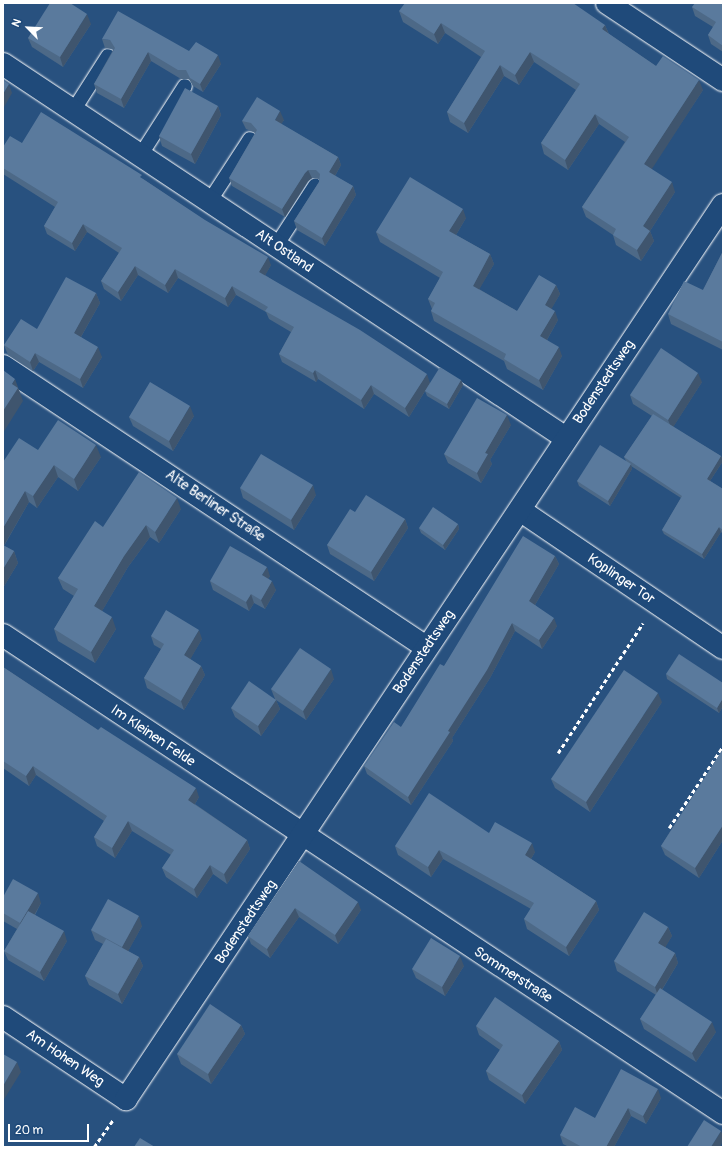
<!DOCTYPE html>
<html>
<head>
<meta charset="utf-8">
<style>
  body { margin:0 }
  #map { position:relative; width:726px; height:1150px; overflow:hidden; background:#28517f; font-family:Pangolin,sans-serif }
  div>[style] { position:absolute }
  .path>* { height:2.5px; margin-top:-1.25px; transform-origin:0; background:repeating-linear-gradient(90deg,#fff 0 4px,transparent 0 7px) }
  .roads { filter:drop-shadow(0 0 1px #fff) drop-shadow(0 0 1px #fff) }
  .lane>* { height:14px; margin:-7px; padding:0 7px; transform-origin:7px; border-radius:7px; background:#1f4a7a }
  .street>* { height:22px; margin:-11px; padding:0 11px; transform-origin:11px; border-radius:11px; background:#1f4a7a }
  .wall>* { inset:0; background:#4d6987 }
  .shaded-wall>* { inset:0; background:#3f556e }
  .building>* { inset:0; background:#5a7a9d }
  span { translate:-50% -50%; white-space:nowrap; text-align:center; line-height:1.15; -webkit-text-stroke:3px #1f4a7a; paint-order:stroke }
  .street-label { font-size:14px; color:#fff }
  .frame { position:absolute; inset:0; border:4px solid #fff; pointer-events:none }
  .north { position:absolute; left:8px; top:8px; width:40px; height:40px; -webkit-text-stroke:3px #1f4a7a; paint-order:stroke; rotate:294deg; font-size:11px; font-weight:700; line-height:16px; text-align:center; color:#fff }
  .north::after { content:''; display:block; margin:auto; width:14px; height:18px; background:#fff; clip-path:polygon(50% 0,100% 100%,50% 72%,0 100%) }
  .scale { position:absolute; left:8px; top:1124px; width:81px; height:18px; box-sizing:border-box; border:2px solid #fff; border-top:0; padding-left:5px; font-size:12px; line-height:14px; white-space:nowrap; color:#fff; -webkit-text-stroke:3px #1f4a7a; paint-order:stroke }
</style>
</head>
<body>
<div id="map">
  <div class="path">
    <i style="left:558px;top:753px;width:155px;rotate:-56.8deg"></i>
    <i style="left:669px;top:828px;width:98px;rotate:-56.6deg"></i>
    <i style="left:94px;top:1147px;width:33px;rotate:-55deg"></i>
  </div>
  <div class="roads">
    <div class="lane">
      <i style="left:73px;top:111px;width:65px;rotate:-57.5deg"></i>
      <i style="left:140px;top:156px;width:83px;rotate:-57.3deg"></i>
      <i style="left:209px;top:202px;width:75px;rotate:-56.9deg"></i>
      <i style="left:276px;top:246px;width:72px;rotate:-57deg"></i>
    </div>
    <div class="street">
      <i style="left:607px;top:3px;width:139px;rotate:33.6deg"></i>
      <i style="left:3px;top:64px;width:676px;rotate:33.6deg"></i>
      <i style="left:3px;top:366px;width:508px;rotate:33.6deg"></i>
      <i style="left:520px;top:510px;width:245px;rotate:34.2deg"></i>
      <i style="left:3px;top:635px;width:864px;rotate:33.58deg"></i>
      <i style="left:3px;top:1017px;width:148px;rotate:33.7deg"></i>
      <i style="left:126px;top:1099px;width:1075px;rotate:-56.27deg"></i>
    </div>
  </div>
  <div class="wall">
    <i style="clip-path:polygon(723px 3px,723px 52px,711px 44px,708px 35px,713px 27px,695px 16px,692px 7px)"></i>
    <i style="clip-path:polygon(399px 11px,605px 25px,609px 34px,656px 66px,703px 90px,651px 169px,675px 192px,650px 231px,654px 241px,641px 261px,616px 245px,613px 235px,586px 217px,582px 207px,625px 142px,599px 124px,568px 170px,544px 154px,541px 143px,576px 90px,534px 62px,519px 85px,504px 76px,468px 133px,450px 122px,447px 112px,481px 57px,445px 33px,438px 44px,403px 22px)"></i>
    <i style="clip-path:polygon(91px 24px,63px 67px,32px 47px,28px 38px)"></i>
    <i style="clip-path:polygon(102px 39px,189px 51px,221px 64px,203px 92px,193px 86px,189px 79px,181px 79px,151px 61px,124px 108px,97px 93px,94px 84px,113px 50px,113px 49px,105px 48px)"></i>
    <i style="clip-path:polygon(218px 106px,221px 115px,195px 164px,162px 146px,159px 136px)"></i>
    <i style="clip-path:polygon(284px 120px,281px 124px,338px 157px,341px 165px,335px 176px,353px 186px,356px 195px,325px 246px,297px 230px,294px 221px,319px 182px,319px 179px,312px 178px,308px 181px,285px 217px,232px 186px,229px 178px,255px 133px,254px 132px,246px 129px,242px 121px)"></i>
    <i style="clip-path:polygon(22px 143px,143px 179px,271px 265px,265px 275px,430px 383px,461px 380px,463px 385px,449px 409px,427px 396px,425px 391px,427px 388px,409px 417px,374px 394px,364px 409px,318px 379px,316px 382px,282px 362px,279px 354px,291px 332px,269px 319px,266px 312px,236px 295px,228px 307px,178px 278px,168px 293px,138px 275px,121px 301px,104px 289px,101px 281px,119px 253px,87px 232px,75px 251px,47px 234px,44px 226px,55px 207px,3px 174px,3px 147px)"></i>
    <i style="clip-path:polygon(466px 218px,456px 235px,490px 254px,494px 264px,479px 289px,517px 311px,556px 285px,560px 294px,551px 309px,558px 320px,547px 340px,562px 356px,543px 390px,507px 369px,504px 361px,434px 321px,431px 311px,432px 309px,428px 299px,440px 278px,380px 242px,376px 232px)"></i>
    <i style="clip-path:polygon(723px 251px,723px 350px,671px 324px,668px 314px,703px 290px)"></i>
    <i style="clip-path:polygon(96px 293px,100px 303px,81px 337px,102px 357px,83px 388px,39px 362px,33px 371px,8px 355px,4px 345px,37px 329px)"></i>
    <i style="clip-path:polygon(702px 382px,673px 427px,721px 456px,723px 461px,710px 481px,723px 489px,723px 534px,721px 532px,704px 559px,664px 534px,662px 530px,681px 498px,631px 466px,632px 469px,610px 506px,579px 486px,577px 481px,626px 461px,624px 457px,652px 416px,633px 404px,630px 395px)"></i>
    <i style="clip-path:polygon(194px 416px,173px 451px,133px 426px,129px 417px)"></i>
    <i style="clip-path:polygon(511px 425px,490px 460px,492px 464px,481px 483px,448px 463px,444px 454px)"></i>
    <i style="clip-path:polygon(38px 450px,101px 457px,78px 491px,58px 477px,37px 508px,29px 502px,4px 546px,14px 551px,18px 563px,3px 588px,3px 462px)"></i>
    <i style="clip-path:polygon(240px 488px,316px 495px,294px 530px,243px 498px)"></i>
    <i style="clip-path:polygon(181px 509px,159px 543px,150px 537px,128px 567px,102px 611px,116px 629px,95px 663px,58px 641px,54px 629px,74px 596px,63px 589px,58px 578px,103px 527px)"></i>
    <i style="clip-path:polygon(355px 512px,405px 519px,408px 528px,374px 581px,330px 554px,327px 545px)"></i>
    <i style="clip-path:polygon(458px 524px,459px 529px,445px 550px,421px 533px,419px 528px)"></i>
    <i style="clip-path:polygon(555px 556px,559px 564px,535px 605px,557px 626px,542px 649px,515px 631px,490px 678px,452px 738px,453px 741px,411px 805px,367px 774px,364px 766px,401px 727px,444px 666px)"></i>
    <i style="clip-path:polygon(270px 576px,268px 579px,276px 590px,265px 609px,254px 603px,249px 611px,213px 590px,210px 581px)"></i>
    <i style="clip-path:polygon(151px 636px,202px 639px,190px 659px,201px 666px,205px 675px,184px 710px,147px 688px,144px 678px,161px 649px,154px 645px)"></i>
    <i style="clip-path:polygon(3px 667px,98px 730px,199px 797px,195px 804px,247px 840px,250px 849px,227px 884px,213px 874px,197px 898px,166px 877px,162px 868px,171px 855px,132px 831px,115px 858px,97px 846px,94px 837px,104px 821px,36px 775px,29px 786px,3px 768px)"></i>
    <i style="clip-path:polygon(666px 674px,723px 683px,723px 706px,719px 713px,667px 679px)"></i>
    <i style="clip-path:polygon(334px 679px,306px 720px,276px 700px,280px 709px,261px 736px,235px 717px,231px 708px,275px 699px,271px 689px)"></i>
    <i style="clip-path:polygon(662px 702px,590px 812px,555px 788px,551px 779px)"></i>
    <i style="clip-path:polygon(723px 749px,723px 840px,699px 878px,665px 855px,661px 846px)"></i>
    <i style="clip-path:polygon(489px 833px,535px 852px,531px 859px,596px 901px,599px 910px,569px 956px,527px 929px,524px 919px,531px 909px,443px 859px,431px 877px,398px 855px,395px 846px)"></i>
    <i style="clip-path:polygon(299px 861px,361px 910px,338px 944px,299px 917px,270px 958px,251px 944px,248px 936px)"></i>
    <i style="clip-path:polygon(3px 897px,41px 903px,35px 915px,67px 941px,44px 981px,8px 960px,4px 951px,17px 929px,3px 921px)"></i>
    <i style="clip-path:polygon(142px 926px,128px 951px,139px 957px,143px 966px,122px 1004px,89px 985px,85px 976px,103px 944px,95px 940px,91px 930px)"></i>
    <i style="clip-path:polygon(668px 927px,672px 936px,665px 947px,675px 953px,678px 963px,662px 990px,716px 1032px,696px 1062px,644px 1029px,640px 1019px,656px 995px,617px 971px,614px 961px)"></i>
    <i style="clip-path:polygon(464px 966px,445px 996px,416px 978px,412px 969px)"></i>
    <i style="clip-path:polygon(241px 1025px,245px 1034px,211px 1084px,181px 1064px,177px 1054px)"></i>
    <i style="clip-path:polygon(476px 1026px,559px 1041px,562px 1050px,525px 1104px,489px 1080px,486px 1071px,500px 1050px,479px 1035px)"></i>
    <i style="clip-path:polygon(661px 1098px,646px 1124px,631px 1116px,614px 1147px,569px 1147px,563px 1144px,560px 1135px,595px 1118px)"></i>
  </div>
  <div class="shaded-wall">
    <i style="clip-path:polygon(87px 14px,91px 24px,63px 67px,60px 57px)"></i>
    <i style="clip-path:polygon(441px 23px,445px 33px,438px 44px,434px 34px)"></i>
    <i style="clip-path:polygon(605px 25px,609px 35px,602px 29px)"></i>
    <i style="clip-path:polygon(148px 52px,151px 61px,124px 108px,121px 99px)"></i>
    <i style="clip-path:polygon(530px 52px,534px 62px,519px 85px,515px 75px)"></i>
    <i style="clip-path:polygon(218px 55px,221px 64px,203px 92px,200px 84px)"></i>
    <i style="clip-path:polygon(500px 65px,504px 76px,468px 133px,464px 123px)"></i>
    <i style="clip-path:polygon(699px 80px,703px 90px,648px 175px,644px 164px)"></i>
    <i style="clip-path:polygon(9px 84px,12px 93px,3px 109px,3px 94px)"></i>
    <i style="clip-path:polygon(218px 106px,221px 115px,195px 164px,191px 154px)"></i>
    <i style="clip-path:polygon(280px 111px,284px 120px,278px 129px,275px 120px)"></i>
    <i style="clip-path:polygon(595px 114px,599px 124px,568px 170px,565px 160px)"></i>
    <i style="clip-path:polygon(338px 157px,341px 165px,332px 181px,329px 172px)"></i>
    <i style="clip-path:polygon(308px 170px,312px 178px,308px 181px,285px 217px,282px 209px,305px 173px)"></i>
    <i style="clip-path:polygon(672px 182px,675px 192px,650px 231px,654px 241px,641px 261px,637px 250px,643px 226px)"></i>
    <i style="clip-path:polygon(353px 186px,356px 195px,325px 246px,322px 238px)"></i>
    <i style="clip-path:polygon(463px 209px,466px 218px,453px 240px,449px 231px)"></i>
    <i style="clip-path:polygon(83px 224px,87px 232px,75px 251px,72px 243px)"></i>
    <i style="clip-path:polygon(490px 254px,494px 264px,476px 295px,473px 286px)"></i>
    <i style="clip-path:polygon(268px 257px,271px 265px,262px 281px,259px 272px)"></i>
    <i style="clip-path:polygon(135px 266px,138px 275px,121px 301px,118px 292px)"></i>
    <i style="clip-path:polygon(175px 269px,178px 278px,168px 293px,165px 285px)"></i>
    <i style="clip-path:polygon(556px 285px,560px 294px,548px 315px,545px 305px)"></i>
    <i style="clip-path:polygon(232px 286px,236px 295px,228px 307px,225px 298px)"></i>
    <i style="clip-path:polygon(96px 293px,100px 303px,78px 342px,74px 333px)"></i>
    <i style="clip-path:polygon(555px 311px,558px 320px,544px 345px,540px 336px)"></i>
    <i style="clip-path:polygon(98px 347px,102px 357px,83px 388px,80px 379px)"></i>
    <i style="clip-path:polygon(559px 347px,562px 356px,543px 390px,539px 380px)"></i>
    <i style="clip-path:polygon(35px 353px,39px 362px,33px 371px,30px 362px)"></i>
    <i style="clip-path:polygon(315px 370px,318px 379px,316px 382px,313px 373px)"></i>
    <i style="clip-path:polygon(698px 373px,702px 382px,672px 429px,668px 420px)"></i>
    <i style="clip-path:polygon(427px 374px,430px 383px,409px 417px,405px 408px)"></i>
    <i style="clip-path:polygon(15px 379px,23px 401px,3px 433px,3px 411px,12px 384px)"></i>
    <i style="clip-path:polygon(461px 380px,463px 385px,449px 409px,447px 404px)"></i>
    <i style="clip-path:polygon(371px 385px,374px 394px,364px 409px,361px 400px)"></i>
    <i style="clip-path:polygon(190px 406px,194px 416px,173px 451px,169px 441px)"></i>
    <i style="clip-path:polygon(507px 415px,511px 425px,490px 460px,492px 464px,481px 483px,477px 473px,485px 453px)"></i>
    <i style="clip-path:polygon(96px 445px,101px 457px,78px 491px,74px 479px)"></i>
    <i style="clip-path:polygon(721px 456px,723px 461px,708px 484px,707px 479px)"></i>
    <i style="clip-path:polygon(631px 464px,632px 469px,610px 506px,608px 501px)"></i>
    <i style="clip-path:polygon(54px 465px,58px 477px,37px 508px,33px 496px)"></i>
    <i style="clip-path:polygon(313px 485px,316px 495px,294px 530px,291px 520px)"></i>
    <i style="clip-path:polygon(25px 491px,29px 502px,3px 547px,3px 528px)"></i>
    <i style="clip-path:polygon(177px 498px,181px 509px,159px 543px,155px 532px)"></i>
    <i style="clip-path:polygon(405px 519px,408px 528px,374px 581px,371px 572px)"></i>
    <i style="clip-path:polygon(458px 524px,459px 529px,445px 550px,443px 545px)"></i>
    <i style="clip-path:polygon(146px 525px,150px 537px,128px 567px,98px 618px,94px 606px,124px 556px)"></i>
    <i style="clip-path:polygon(719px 527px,721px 532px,704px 559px,702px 554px)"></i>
    <i style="clip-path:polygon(14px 551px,18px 563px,3px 588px,3px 569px)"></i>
    <i style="clip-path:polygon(555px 556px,559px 564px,532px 610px,529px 601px)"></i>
    <i style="clip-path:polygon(267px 567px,270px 576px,265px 584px,262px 575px)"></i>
    <i style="clip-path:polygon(272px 581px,276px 590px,265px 609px,261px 600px)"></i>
    <i style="clip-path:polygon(251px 594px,254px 603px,249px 611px,246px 602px)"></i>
    <i style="clip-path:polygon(112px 617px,116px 629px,95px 663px,91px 652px)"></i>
    <i style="clip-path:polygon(554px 618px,557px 626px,542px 649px,539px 640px)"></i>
    <i style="clip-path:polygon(512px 623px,515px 631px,490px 678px,452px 738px,453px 741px,411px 805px,408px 797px)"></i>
    <i style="clip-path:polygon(199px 630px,202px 639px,187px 665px,184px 655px)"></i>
    <i style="clip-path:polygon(201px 666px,205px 675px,184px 710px,181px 701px)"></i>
    <i style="clip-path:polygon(331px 669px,334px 679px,306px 720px,303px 711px)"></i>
    <i style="clip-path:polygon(658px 693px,662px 702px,590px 812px,586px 802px)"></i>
    <i style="clip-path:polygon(723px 698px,723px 706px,719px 713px,717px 708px)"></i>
    <i style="clip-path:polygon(276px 700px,280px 709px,261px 736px,258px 726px)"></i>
    <i style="clip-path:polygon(33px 766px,36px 775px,29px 786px,26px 776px)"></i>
    <i style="clip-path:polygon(196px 788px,199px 797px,192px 809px,188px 800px)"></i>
    <i style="clip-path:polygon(128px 821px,132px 831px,115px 858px,112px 848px)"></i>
    <i style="clip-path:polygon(723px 825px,723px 840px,699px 878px,695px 868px)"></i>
    <i style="clip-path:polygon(247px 840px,250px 849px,227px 884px,224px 874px)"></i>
    <i style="clip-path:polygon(532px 843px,535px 852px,528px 864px,525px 855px)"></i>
    <i style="clip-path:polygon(439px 850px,443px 859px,431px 877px,428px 867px)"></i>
    <i style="clip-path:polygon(210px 865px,213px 874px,197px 898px,194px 889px)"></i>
    <i style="clip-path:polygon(38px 893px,41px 903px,24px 933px,20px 923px)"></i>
    <i style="clip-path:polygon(596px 901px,599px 910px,569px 956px,566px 947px)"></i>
    <i style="clip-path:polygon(358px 902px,361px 910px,338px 944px,335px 935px)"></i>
    <i style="clip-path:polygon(295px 908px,299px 917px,270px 958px,267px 949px)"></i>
    <i style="clip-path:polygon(139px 916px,142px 926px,125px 957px,122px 947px)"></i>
    <i style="clip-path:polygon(668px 927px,672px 936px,662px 953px,658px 943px)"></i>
    <i style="clip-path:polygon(64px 931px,67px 941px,44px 981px,40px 972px)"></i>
    <i style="clip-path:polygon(675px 953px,678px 963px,658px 996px,655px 987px)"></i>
    <i style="clip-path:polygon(460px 956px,464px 966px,445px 996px,442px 987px)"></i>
    <i style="clip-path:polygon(139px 957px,143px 966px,122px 1004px,118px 994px)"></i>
    <i style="clip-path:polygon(712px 1022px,716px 1032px,696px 1062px,692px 1053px)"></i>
    <i style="clip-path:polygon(241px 1025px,245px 1034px,211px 1084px,208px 1074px)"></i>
    <i style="clip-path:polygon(559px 1041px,562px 1050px,525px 1104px,522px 1095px)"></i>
    <i style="clip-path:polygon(17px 1062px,21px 1072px,3px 1101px,3px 1086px)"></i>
    <i style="clip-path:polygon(658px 1089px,661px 1098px,646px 1124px,643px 1116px)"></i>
    <i style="clip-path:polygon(628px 1108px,631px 1116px,614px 1147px,606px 1147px)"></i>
    <i style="clip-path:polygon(721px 1131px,723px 1136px,723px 1141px,720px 1147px,711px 1147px)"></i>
  </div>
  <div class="building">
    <i style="clip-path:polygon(50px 3px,70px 3px,87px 14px,60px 57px,28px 38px)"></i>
    <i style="clip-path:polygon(405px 3px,573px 3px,605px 25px,602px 29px,656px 66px,663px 56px,699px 80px,644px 164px,672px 182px,643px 226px,650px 231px,637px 250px,613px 235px,616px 229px,582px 207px,629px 137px,595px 114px,565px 160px,541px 143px,580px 84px,530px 52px,515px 75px,500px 65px,464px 123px,447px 112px,485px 51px,441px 23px,434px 34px,399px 11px)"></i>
    <i style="clip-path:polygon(695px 3px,723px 3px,723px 46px,708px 35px,716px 22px,692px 7px)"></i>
    <i style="clip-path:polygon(118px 11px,189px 51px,196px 42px,218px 55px,200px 84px,190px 78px,186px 70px,178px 70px,148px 52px,121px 99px,94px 84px,115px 48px,110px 40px,102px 39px)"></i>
    <i style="clip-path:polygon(3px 80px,9px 84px,3px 94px)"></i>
    <i style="clip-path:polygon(185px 88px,218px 106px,191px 154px,159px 136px)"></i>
    <i style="clip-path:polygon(257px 97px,280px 111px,275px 120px,338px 157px,329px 172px,353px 186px,322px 238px,294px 221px,319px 182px,320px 174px,316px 170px,308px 170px,305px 173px,282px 209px,229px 178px,257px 130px,251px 123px,242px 121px)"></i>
    <i style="clip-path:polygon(41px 112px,142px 175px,140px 177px,205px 220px,268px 257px,259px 272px,360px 330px,427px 374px,405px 408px,371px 385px,361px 400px,315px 370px,313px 373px,279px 354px,294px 327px,265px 311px,268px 307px,232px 286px,225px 298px,175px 269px,165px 285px,135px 266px,118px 292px,101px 281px,122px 248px,83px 224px,72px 243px,44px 226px,58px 202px,3px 168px,3px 147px,10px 136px,22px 143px)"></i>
    <i style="clip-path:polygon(410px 177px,463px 209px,449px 231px,490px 254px,473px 286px,517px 311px,539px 275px,556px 285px,545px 305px,555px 311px,540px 336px,559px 347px,539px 380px,504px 359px,506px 354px,431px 311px,435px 303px,428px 299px,443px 272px,376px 232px)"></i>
    <i style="clip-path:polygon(723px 251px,723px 342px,668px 314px,684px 281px,703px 290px)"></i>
    <i style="clip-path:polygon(66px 277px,96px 293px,74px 333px,98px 347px,80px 379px,35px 353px,30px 362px,4px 345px,21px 319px,37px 329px)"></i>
    <i style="clip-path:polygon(661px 348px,698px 373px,668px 420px,630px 395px)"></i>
    <i style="clip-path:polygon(440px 367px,461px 380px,447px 404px,425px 391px)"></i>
    <i style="clip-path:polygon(3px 370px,15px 379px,12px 384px,18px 388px,3px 411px)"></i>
    <i style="clip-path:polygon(150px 382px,190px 406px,169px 441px,129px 417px)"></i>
    <i style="clip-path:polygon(477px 398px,507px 415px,485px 453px,488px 454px,477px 473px,444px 454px)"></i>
    <i style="clip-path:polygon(653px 414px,721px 456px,707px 479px,723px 489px,723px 530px,719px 527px,702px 554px,662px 530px,682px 496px,624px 457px)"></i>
    <i style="clip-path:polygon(58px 420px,96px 445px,74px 479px,54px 465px,33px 496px,25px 491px,3px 528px,3px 462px,19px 438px,38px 450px)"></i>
    <i style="clip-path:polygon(600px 445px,631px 464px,608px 501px,577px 481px)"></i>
    <i style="clip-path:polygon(261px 454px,313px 485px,291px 520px,240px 488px)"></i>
    <i style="clip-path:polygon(139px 472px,177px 498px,155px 532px,146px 525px,124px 556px,94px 606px,112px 617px,91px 652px,54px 629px,78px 589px,58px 578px,95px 521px,103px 527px)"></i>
    <i style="clip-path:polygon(366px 495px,405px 519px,371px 572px,327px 545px,350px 509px,355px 512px)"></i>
    <i style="clip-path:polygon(433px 507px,458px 524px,443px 545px,419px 528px)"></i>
    <i style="clip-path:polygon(523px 536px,555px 556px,529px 601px,554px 618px,539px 640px,512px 623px,487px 670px,448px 731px,450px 732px,408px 797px,364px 766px,394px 722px,401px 727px,440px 664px,444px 666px)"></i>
    <i style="clip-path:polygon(3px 545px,14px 551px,3px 569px)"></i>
    <i style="clip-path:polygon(230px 546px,267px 567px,262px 575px,272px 581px,261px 600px,251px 594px,246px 602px,210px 581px)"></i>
    <i style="clip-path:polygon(166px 610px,199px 630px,184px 655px,201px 666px,181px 701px,144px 678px,164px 644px,151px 636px)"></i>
    <i style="clip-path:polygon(300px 648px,331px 669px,303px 711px,271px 689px)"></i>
    <i style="clip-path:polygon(679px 654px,723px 683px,723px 698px,717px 708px,666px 674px)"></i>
    <i style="clip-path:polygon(3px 667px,98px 730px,101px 727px,196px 788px,188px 800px,247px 840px,224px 874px,210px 865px,194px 889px,162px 868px,174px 850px,128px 821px,112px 848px,94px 837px,107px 816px,33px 766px,26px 776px,3px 761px)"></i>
    <i style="clip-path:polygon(624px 670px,658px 693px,586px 802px,551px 779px)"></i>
    <i style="clip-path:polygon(249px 681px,276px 700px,258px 726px,231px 708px)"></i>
    <i style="clip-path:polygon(723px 749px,723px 825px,695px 868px,661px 846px)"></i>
    <i style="clip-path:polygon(429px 793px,489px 833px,495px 822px,532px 843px,525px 855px,596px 901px,566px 947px,524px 919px,534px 903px,439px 850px,428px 867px,395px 846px)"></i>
    <i style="clip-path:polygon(299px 861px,358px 902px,335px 935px,295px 908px,267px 949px,248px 936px)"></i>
    <i style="clip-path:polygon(13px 879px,38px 893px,20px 923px,3px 913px,3px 897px)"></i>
    <i style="clip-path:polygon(108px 899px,139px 916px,122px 947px,91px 930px)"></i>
    <i style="clip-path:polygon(28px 911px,64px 931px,40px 972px,4px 951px)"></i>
    <i style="clip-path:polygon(644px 912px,668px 927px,658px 943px,675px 953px,655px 987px,614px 961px)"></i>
    <i style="clip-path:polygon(431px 938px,460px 956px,442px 987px,412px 969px)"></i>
    <i style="clip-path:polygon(106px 939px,139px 957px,118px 994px,85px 976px)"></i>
    <i style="clip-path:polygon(660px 988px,712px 1022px,692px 1053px,640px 1019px)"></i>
    <i style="clip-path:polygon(495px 997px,559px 1041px,522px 1095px,486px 1071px,503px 1045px,476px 1026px)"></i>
    <i style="clip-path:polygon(210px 1004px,241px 1025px,208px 1074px,177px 1054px)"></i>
    <i style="clip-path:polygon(3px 1054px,17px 1062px,3px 1086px)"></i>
    <i style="clip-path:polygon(621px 1069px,658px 1089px,643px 1116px,628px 1108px,606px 1147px,582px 1147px,560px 1135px,575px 1107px,595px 1118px)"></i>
    <i style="clip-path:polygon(704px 1120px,721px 1131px,711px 1147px,687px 1147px)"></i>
    <i style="clip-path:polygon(140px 1138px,155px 1147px,134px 1147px)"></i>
  </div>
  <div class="street-label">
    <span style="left:284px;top:251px;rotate:34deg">Alt Ostland</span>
    <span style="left:604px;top:382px;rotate:-56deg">Bodenstedtsweg</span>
    <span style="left:215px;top:506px;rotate:34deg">Alte Berliner Straße</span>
    <span style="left:621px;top:579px;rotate:34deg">Koplinger Tor</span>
    <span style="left:424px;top:652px;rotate:-56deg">Bodenstedtsweg</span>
    <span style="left:153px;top:736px;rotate:34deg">Im Kleinen Felde</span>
    <span style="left:246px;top:922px;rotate:-56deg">Bodenstedtsweg</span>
    <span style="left:513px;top:975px;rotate:33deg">Sommerstraße</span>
    <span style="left:65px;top:1058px;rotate:34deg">Am Hohen Weg</span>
  </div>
  <div class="frame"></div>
  <div class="north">N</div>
  <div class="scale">20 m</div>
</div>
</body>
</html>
